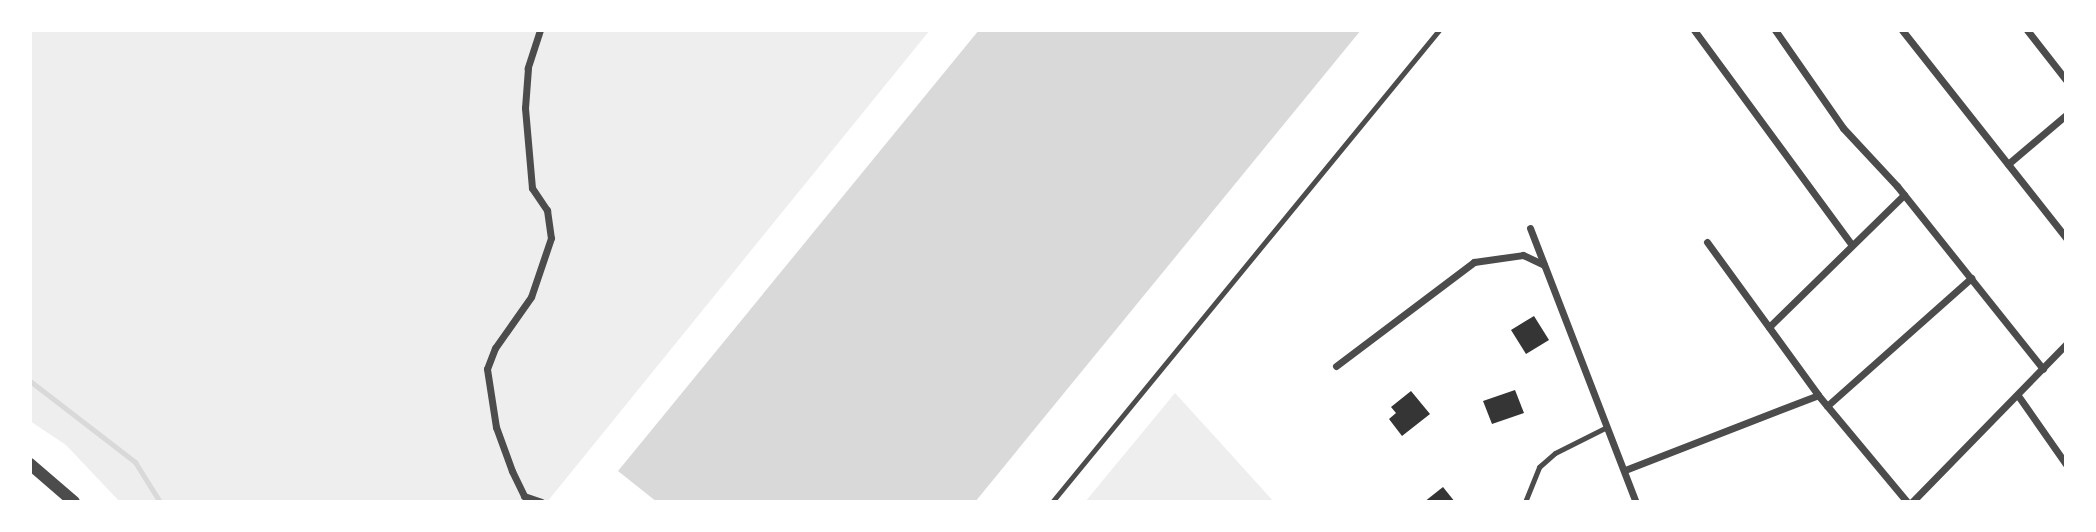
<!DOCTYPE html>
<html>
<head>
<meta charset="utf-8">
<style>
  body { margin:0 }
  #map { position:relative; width:2096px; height:532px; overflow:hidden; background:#fff; font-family:Karla,sans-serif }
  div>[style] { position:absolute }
  .green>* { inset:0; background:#eee }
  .water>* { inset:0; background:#d9d9d9 }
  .stream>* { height:5px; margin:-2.5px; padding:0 2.5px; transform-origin:2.5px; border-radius:2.5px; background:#d9d9d9 }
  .building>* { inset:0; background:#353535 }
  .service>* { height:5px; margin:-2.5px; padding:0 2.5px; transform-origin:2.5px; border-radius:2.5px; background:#4c4c4c }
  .minor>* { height:7px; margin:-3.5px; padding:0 3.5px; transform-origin:3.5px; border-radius:3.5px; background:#4c4c4c }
  .tertiary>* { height:12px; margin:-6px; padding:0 6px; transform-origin:6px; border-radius:6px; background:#4c4c4c }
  span { translate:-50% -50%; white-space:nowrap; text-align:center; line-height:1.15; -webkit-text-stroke:7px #fff; paint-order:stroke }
  .frame { position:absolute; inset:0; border:32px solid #fff; pointer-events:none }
</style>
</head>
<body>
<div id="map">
  <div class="green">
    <i style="clip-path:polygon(30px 30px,930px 30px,547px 502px,120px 502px,66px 445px,30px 421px)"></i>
    <i style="clip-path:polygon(1175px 393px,1217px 439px,1274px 502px,1085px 502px)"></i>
  </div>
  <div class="water">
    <i style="clip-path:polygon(979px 30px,1361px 30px,975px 502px,657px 502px,618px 471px)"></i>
  </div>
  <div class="stream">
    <i style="left:30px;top:381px;width:133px;rotate:37.6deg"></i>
    <i style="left:135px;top:462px;width:47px;rotate:58deg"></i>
  </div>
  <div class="building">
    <i style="clip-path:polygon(1534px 316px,1549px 340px,1526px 354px,1511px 330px)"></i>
    <i style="clip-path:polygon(1515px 390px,1524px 413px,1492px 424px,1483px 401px)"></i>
    <i style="clip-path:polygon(1411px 391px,1430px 414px,1402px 436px,1389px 419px,1396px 413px,1391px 407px)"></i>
    <i style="clip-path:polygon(1443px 487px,1455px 502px,1424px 502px)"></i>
  </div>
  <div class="service">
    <i style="left:1052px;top:502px;width:610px;rotate:-50.65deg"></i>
    <i style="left:1525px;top:502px;width:38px;rotate:-68deg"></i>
    <i style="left:1539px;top:467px;width:21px;rotate:-41deg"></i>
    <i style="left:1555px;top:453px;width:58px;rotate:-26.6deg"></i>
  </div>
  <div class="minor">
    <i style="left:540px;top:30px;width:40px;rotate:108deg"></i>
    <i style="left:528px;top:68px;width:40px;rotate:94.3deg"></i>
    <i style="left:525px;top:108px;width:80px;rotate:85deg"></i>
    <i style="left:532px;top:188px;width:27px;rotate:56deg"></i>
    <i style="left:547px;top:210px;width:28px;rotate:82deg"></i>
    <i style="left:551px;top:238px;width:62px;rotate:108.7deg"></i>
    <i style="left:531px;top:297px;width:62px;rotate:125.2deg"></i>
    <i style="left:495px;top:348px;width:22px;rotate:111deg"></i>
    <i style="left:487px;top:369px;width:59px;rotate:81.2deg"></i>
    <i style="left:496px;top:427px;width:47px;rotate:70deg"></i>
    <i style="left:512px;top:471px;width:28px;rotate:64deg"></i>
    <i style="left:524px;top:496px;width:18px;rotate:19deg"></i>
    <i style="left:1694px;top:30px;width:265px;rotate:53.7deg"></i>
    <i style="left:1775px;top:30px;width:119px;rotate:55.2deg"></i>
    <i style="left:1843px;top:128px;width:79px;rotate:47deg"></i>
    <i style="left:1897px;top:186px;width:234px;rotate:51.4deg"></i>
    <i style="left:1902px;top:30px;width:265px;rotate:51.7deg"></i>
    <i style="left:2027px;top:30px;width:63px;rotate:52deg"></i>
    <i style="left:2008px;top:164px;width:76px;rotate:-40.2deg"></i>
    <i style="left:1530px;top:228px;width:294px;rotate:68.9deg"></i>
    <i style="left:1707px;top:242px;width:189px;rotate:54deg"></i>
    <i style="left:1818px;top:395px;width:139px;rotate:50.2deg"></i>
    <i style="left:1769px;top:327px;width:189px;rotate:-44.4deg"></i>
    <i style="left:1336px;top:366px;width:173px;rotate:-37deg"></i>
    <i style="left:1474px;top:262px;width:49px;rotate:-8.1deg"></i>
    <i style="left:1523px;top:255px;width:23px;rotate:25deg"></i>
    <i style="left:2019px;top:397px;width:82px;rotate:55deg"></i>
    <i style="left:1827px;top:406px;width:193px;rotate:-41.6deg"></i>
    <i style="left:1625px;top:470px;width:207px;rotate:-21.2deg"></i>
    <i style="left:1912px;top:502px;width:221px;rotate:-45.7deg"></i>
  </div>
  <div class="tertiary">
    <i style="left:30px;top:464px;width:58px;rotate:40.8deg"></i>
  </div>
  <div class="frame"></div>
</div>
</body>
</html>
